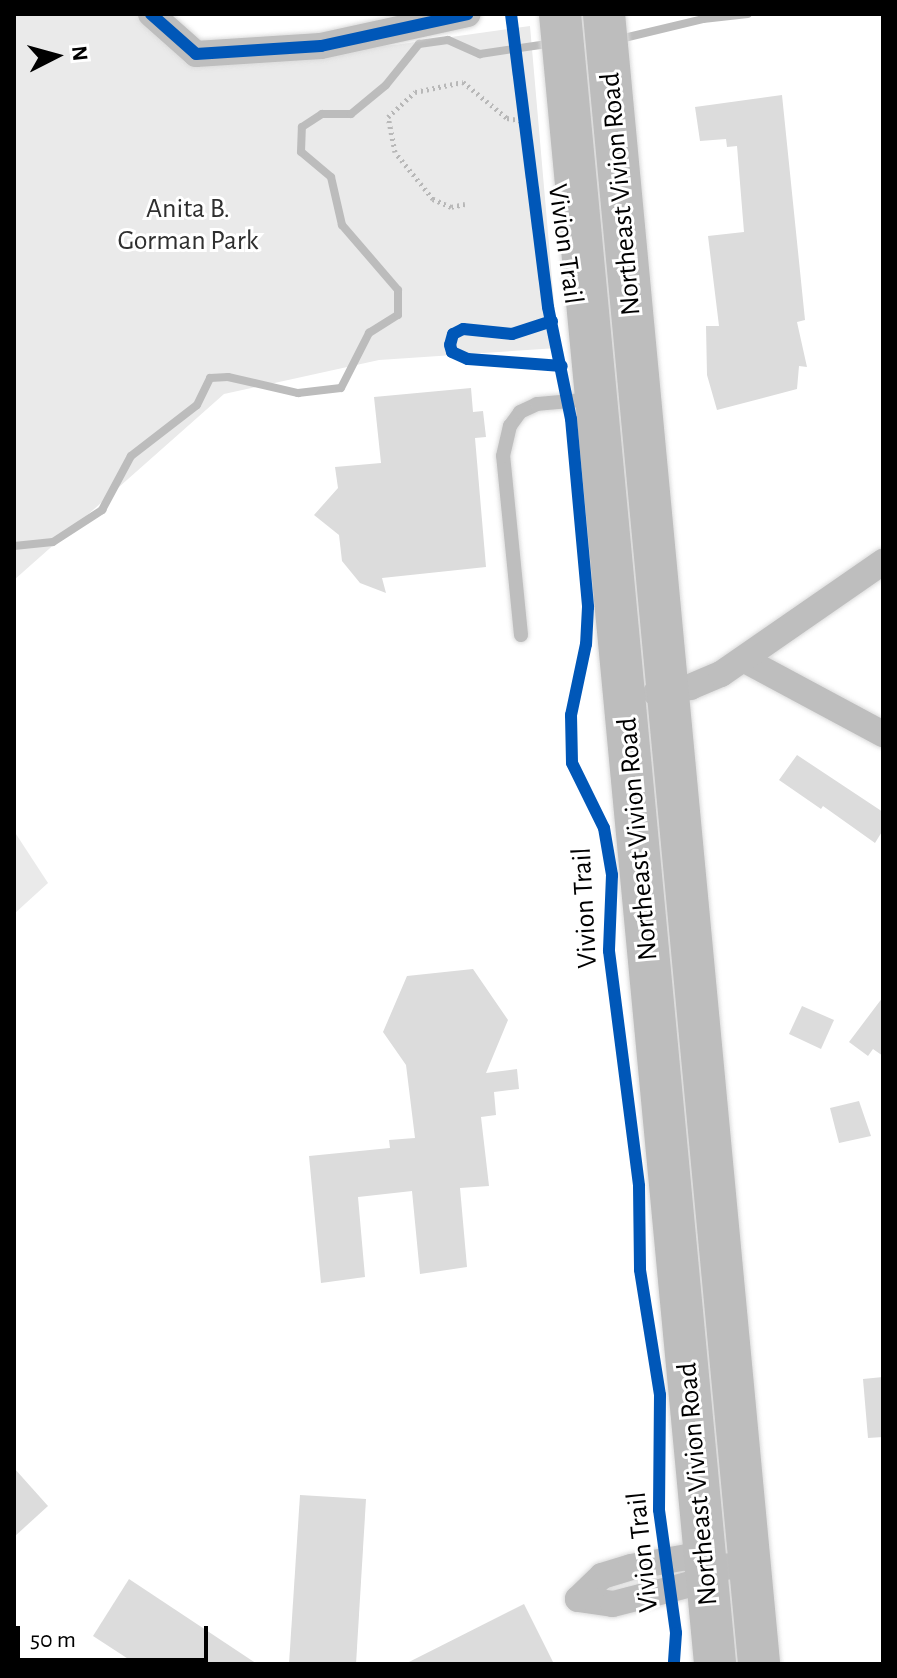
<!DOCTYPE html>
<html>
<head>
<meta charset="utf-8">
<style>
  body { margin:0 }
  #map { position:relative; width:897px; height:1678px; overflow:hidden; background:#fff; font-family:"Alegreya Sans",sans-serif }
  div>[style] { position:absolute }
  .green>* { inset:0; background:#eaeaea }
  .stream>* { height:8px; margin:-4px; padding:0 4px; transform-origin:4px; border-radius:4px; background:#bcbcbc }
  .building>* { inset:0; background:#dcdcdc }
  .path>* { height:5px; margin-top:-2.5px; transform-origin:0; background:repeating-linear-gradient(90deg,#b8b8b8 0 2px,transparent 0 6px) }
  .roads { filter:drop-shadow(0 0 2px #dbdbdb) drop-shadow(0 0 2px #dbdbdb) }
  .lane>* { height:14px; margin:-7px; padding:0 7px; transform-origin:7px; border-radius:7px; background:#bebebe }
  .street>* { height:26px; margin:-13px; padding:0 13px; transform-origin:13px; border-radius:13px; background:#bebebe }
  .primary>* { height:42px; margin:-21px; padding:0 21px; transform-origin:21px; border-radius:21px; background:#bdbdbd }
  .cycleway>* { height:12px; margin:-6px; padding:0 6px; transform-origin:6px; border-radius:6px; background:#0057b8 }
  span { translate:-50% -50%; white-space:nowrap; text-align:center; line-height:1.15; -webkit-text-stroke:6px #fff; paint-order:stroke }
  .street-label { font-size:28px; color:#000 }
  .park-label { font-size:28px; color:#2f2f2f }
  .frame { position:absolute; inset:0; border:16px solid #000; pointer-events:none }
  .north { position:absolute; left:16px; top:16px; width:80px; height:80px; -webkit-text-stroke:6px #fff; paint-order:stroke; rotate:84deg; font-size:22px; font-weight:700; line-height:32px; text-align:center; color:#000 }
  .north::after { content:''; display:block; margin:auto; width:28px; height:36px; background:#000; clip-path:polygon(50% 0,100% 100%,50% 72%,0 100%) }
  .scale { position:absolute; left:16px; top:1626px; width:192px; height:36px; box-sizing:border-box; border:4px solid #000; border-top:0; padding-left:10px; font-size:24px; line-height:28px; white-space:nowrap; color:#000; -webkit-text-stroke:6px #fff; paint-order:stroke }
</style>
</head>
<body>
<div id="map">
  <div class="green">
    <i style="clip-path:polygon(14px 14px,151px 14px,196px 54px,394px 45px,530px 26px,558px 348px,379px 360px,224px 394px,14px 580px)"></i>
    <i style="clip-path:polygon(14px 831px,48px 883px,14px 914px)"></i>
  </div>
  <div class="stream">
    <i style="left:624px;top:38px;width:81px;rotate:-13.5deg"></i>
    <i style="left:703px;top:19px;width:45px;rotate:-6.3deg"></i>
    <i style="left:14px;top:546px;width:39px;rotate:-6deg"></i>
    <i style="left:53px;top:542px;width:59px;rotate:-33.1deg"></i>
    <i style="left:102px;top:510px;width:61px;rotate:-61.8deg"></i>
    <i style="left:131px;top:456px;width:83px;rotate:-37.7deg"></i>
    <i style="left:197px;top:405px;width:30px;rotate:-64deg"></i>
    <i style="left:210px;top:378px;width:18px;rotate:-3deg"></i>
    <i style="left:228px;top:377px;width:72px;rotate:12.9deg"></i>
    <i style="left:298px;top:393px;width:43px;rotate:-6.6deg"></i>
    <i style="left:341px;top:388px;width:62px;rotate:-63deg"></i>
    <i style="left:369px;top:333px;width:34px;rotate:-32deg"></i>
    <i style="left:398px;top:315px;width:25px;rotate:-90deg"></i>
    <i style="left:398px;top:290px;width:86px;rotate:-130.7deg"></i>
    <i style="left:342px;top:225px;width:49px;rotate:-102.9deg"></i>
    <i style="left:331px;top:177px;width:39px;rotate:-140deg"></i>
    <i style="left:301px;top:152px;width:25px;rotate:-88deg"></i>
    <i style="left:302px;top:127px;width:24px;rotate:-33deg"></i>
    <i style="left:322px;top:114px;width:29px"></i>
    <i style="left:351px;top:114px;width:45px;rotate:-39.6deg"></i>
    <i style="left:386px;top:85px;width:53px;rotate:-51.2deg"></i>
    <i style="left:419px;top:44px;width:29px;rotate:-8deg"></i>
    <i style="left:448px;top:40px;width:35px;rotate:24deg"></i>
    <i style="left:480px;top:54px;width:68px;rotate:-8.5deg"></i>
  </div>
  <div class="building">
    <i style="clip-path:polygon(782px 95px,805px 320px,797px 322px,807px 367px,799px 366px,797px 389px,717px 410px,707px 375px,706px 326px,719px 326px,708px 236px,744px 232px,737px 146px,727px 147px,726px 139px,700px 141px,695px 107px)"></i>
    <i style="clip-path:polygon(471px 388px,473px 412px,483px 411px,486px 437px,475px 438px,486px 567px,382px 578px,386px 593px,360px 583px,342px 561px,339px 535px,314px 515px,338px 488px,335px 467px,381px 463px,374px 397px)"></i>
    <i style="clip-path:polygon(797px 755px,883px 812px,883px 830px,875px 843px,823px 806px,821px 809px,779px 780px)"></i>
    <i style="clip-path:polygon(473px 969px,508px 1020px,486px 1073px,517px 1069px,519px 1089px,494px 1092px,496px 1115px,481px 1117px,489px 1186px,460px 1188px,467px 1267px,420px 1274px,412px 1191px,358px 1197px,365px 1277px,321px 1283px,309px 1156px,390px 1148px,389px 1140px,415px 1138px,406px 1065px,383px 1032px,407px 976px)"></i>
    <i style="clip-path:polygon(883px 997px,883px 1056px,873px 1049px,868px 1056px,849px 1042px)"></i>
    <i style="clip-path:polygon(802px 1006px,834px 1020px,821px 1049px,789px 1034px)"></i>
    <i style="clip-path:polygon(859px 1101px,871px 1136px,839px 1143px,830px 1108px)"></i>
    <i style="clip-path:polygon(883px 1377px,883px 1437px,868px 1438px,863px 1379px)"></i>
    <i style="clip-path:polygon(14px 1468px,48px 1506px,14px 1537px)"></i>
    <i style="clip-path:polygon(300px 1495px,366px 1499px,356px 1664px,289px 1664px)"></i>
    <i style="clip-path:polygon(129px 1579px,257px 1664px,136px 1664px,93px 1636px)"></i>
    <i style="clip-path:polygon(524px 1604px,554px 1664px,405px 1664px)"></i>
  </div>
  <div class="path">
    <i style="left:465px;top:204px;width:14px;rotate:168deg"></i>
    <i style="left:451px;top:207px;width:20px;rotate:-156deg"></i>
    <i style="left:433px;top:199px;width:60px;rotate:-129deg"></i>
    <i style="left:395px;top:152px;width:36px;rotate:-101deg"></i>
    <i style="left:388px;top:117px;width:37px;rotate:-43deg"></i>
    <i style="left:415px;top:92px;width:49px;rotate:-11.8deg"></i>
    <i style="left:463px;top:82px;width:57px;rotate:39.3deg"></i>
    <i style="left:507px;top:118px;width:17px;rotate:10deg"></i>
  </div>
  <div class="roads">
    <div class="lane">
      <i style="left:521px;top:635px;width:180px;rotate:-95.7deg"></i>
      <i style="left:503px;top:456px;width:31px;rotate:-77deg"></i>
      <i style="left:510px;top:426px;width:17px;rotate:-54deg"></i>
      <i style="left:520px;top:412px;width:19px;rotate:-25deg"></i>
      <i style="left:537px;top:404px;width:56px;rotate:-5.1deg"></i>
    </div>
    <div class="street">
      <i style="left:151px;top:14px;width:60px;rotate:41.6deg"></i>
      <i style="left:196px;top:54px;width:125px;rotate:-3.7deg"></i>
      <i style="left:321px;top:46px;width:150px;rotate:-12.3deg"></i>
      <i style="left:745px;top:660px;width:157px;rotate:28.2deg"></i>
      <i style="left:656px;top:693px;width:35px;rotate:-10deg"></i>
      <i style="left:690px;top:687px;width:34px;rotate:-23deg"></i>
      <i style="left:721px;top:674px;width:197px;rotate:-34.7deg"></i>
      <i style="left:578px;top:1599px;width:35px;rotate:8deg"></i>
      <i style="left:613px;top:1604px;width:81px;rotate:-14.4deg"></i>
      <i style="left:691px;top:1584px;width:21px;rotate:-45deg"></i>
      <i style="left:706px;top:1569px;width:44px;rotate:-6.5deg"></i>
      <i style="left:578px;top:1599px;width:33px;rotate:-44deg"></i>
      <i style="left:602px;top:1576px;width:30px;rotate:-17deg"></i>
      <i style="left:631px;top:1567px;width:57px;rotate:-10.1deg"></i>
      <i style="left:687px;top:1557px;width:22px;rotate:32deg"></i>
    </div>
    <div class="primary">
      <i style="left:560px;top:14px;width:1657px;rotate:84.63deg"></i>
      <i style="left:604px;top:14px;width:1657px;rotate:84.63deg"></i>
    </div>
  </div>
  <div class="cycleway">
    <i style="left:151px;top:14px;width:60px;rotate:41.6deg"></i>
    <i style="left:196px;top:54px;width:125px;rotate:-3.7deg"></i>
    <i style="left:321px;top:46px;width:150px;rotate:-12.3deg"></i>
    <i style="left:511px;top:14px;width:295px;rotate:82.8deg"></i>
    <i style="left:548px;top:307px;width:114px;rotate:78.4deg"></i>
    <i style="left:571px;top:419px;width:189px;rotate:84.8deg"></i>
    <i style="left:588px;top:607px;width:37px;rotate:93deg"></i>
    <i style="left:586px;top:644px;width:73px;rotate:101.9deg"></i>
    <i style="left:571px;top:715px;width:48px;rotate:88.8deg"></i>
    <i style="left:572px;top:763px;width:72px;rotate:63.8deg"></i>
    <i style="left:604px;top:828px;width:48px;rotate:80.3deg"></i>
    <i style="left:612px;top:875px;width:76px;rotate:92.3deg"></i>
    <i style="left:609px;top:951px;width:237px;rotate:82.7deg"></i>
    <i style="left:639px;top:1186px;width:84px;rotate:89.3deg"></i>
    <i style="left:640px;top:1270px;width:127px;rotate:80.9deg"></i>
    <i style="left:660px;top:1395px;width:115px;rotate:90.5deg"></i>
    <i style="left:659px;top:1510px;width:124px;rotate:82.1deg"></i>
    <i style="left:676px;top:1633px;width:31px;rotate:94deg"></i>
    <i style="left:552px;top:321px;width:42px;rotate:162deg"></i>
    <i style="left:512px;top:334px;width:49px;rotate:-174.2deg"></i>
    <i style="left:463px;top:329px;width:11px;rotate:153deg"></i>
    <i style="left:453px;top:334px;width:11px;rotate:105deg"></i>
    <i style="left:450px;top:345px;width:7px;rotate:74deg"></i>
    <i style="left:452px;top:352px;width:17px;rotate:24deg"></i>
    <i style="left:468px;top:359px;width:94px;rotate:4.3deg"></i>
  </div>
  <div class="street-label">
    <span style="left:621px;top:194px;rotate:-95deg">Northeast Vivion Road</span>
    <span style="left:565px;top:244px;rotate:82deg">Vivion Trail</span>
    <span style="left:638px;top:839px;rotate:-95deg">Northeast Vivion Road</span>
    <span style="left:585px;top:908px;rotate:-93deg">Vivion Trail</span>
    <span style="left:698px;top:1484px;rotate:-95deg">Northeast Vivion Road</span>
    <span style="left:643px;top:1552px;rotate:-96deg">Vivion Trail</span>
  </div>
  <div class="park-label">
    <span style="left:188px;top:225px">Anita B.<br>Gorman Park</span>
  </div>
  <div class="frame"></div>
  <div class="north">N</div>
  <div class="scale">50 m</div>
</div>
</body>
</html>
